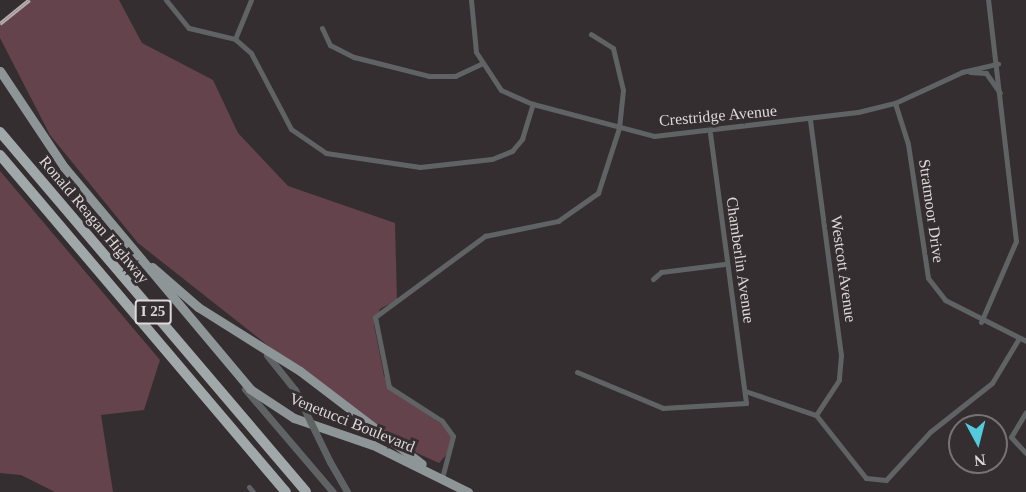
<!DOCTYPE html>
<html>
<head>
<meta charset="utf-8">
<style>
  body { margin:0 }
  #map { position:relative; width:1026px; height:492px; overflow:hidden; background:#352e30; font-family:Georgia,serif }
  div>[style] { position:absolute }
  .green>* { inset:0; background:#64434c }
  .minor>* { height:5px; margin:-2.5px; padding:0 2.5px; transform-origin:2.5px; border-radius:2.5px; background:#606364 }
  .tertiary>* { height:7px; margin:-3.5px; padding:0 3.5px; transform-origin:3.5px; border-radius:3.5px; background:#606364 }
  .primary>* { height:9px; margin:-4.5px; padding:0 4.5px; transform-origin:4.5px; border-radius:4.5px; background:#8e9596 }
  .motorway>* { height:10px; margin:-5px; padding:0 5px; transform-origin:5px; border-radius:5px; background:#a0a8aa }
  .rail>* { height:4px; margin-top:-2px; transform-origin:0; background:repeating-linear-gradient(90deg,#352e30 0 4.5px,#b3adae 0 9px); box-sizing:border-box; border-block:2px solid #b3adae }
  .tertiary-bridge>* { height:7px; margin:-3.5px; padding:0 3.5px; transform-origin:3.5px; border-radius:3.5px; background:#606364 }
  span { translate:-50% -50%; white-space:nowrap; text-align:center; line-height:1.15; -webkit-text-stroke:6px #352e30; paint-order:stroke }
  .shield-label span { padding:2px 4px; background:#352e30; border:2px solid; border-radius:4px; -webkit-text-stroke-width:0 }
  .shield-label { font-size:15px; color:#ddd8d9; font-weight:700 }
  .street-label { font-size:16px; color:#ddd8d9 }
  .north { position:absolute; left:948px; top:414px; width:60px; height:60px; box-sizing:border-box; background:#352e30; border:2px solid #787274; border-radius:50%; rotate:173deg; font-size:16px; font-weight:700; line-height:24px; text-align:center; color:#ddd8d9 }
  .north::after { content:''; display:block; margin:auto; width:21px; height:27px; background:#53cbdc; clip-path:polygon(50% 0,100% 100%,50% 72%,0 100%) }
</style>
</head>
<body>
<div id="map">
  <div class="green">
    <i style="clip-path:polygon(30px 0,119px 0,142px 43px,213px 80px,238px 133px,288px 186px,395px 223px,397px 300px,380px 309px,374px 325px,384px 376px,395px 392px,449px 429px,454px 446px,439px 463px,388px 440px,138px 243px,50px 135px,0 38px,0 24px)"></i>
    <i style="clip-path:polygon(0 171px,160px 360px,144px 410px,101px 415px,113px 492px,55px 492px,21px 475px,0 473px)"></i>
  </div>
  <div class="minor">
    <i style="left:166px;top:0;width:36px;rotate:51deg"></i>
    <i style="left:189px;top:28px;width:47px;rotate:13.4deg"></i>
    <i style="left:235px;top:39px;width:21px;rotate:41deg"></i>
    <i style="left:251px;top:53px;width:86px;rotate:62.2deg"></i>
    <i style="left:291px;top:129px;width:42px;rotate:34.4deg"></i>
    <i style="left:326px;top:153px;width:95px;rotate:8.5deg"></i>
    <i style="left:420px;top:167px;width:72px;rotate:-6.3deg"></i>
    <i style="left:492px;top:159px;width:22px;rotate:-22deg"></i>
    <i style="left:512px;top:151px;width:16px;rotate:-50deg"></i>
    <i style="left:522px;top:139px;width:37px;rotate:-73deg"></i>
    <i style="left:471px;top:0;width:52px;rotate:84.5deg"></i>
    <i style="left:476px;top:52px;width:45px;rotate:56.7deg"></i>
    <i style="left:501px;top:90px;width:35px;rotate:24deg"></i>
    <i style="left:533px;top:104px;width:125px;rotate:14.8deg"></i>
    <i style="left:654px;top:136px;width:205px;rotate:-6.7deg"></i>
    <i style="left:858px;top:112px;width:38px;rotate:-14deg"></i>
    <i style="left:895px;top:103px;width:74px;rotate:-24.8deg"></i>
    <i style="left:962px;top:72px;width:37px;rotate:-13deg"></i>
    <i style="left:322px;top:28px;width:19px;rotate:65deg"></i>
    <i style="left:330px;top:45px;width:27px;rotate:27deg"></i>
    <i style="left:354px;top:57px;width:77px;rotate:14.2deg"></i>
    <i style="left:429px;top:76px;width:26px"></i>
    <i style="left:455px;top:76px;width:29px;rotate:-25deg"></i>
    <i style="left:235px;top:39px;width:42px;rotate:-67.7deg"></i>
    <i style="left:970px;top:72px;width:16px;rotate:4deg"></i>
    <i style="left:986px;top:73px;width:24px;rotate:55deg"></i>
    <i style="left:895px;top:103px;width:43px;rotate:72.4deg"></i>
    <i style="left:908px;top:144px;width:135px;rotate:81.5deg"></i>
    <i style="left:928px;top:278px;width:28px;rotate:52deg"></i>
    <i style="left:945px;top:300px;width:91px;rotate:26.8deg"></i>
    <i style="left:810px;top:120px;width:237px;rotate:82.5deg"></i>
    <i style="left:841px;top:355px;width:25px;rotate:95deg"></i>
    <i style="left:839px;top:380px;width:42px;rotate:123.3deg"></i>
    <i style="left:653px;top:279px;width:11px;rotate:-41deg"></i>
    <i style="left:661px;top:272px;width:64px;rotate:-7.1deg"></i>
    <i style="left:981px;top:322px;width:88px;rotate:-66.6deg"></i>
    <i style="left:1016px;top:241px;width:243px;rotate:-96.6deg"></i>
    <i style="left:577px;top:372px;width:93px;rotate:22.7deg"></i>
    <i style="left:663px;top:408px;width:83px;rotate:-3.4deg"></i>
    <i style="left:746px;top:403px;width:272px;rotate:-97.6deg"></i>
    <i style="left:745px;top:391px;width:75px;rotate:18.7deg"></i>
    <i style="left:816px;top:415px;width:80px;rotate:51.6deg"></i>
    <i style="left:866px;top:478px;width:20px;rotate:6deg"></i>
    <i style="left:886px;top:480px;width:65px;rotate:-47.5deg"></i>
    <i style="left:930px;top:432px;width:79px;rotate:-38.3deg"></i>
    <i style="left:992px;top:383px;width:52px;rotate:-59deg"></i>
    <i style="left:1026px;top:412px;width:29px;rotate:121deg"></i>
    <i style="left:1011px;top:437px;width:22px;rotate:47deg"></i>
    <i style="left:442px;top:478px;width:43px;rotate:-75.3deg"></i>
    <i style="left:453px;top:436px;width:19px;rotate:-126deg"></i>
    <i style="left:442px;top:421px;width:63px;rotate:-147.3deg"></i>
    <i style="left:389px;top:387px;width:71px;rotate:-101.3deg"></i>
    <i style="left:375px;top:317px;width:137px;rotate:-36.4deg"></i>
    <i style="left:485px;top:236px;width:75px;rotate:-11.6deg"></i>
    <i style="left:558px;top:221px;width:49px;rotate:-35deg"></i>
    <i style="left:598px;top:193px;width:68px;rotate:-72.1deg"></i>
    <i style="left:619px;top:128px;width:38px;rotate:-84deg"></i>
    <i style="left:623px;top:90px;width:43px;rotate:-103.4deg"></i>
    <i style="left:613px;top:48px;width:26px;rotate:-148deg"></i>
    <i style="left:249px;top:487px;width:6px;rotate:51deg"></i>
  </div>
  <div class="tertiary">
    <i style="left:267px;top:355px;width:45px;rotate:51.3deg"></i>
    <i style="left:245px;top:389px;width:135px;rotate:49.5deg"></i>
    <i style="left:330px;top:462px;width:34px;rotate:60deg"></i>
  </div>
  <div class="primary">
    <i style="left:0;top:71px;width:115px;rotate:56.3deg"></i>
    <i style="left:64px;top:167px;width:290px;rotate:50deg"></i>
    <i style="left:250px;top:389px;width:53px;rotate:33.4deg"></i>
    <i style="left:294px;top:418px;width:83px;rotate:18.9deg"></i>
    <i style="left:373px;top:445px;width:106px;rotate:26.3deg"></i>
    <i style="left:152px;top:267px;width:61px;rotate:41deg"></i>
    <i style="left:198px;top:307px;width:120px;rotate:32.1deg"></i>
    <i style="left:300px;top:371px;width:153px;rotate:37.3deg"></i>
  </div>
  <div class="motorway">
    <i style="left:0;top:132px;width:472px;rotate:49.6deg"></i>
    <i style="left:0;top:155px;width:442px;rotate:49.7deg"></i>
  </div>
  <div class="rail">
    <i style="left:0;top:24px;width:38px;rotate:-39deg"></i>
  </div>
  <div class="tertiary-bridge">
    <i style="left:295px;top:390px;width:80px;rotate:64.1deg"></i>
  </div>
  <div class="shield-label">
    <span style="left:153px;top:312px">I 25</span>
  </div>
  <div class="street-label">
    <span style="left:718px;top:116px;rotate:-5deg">Crestridge Avenue</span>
    <span style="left:931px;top:211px;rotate:82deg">Stratmoor Drive</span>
    <span style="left:94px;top:220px;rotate:50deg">Ronald Reagan Highway</span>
    <span style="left:740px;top:260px;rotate:82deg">Chamberlin Avenue</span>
    <span style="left:843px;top:269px;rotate:82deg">Westcott Avenue</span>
    <span style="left:352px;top:423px;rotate:22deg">Venetucci Boulevard</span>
  </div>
  <div class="north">N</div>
</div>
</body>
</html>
